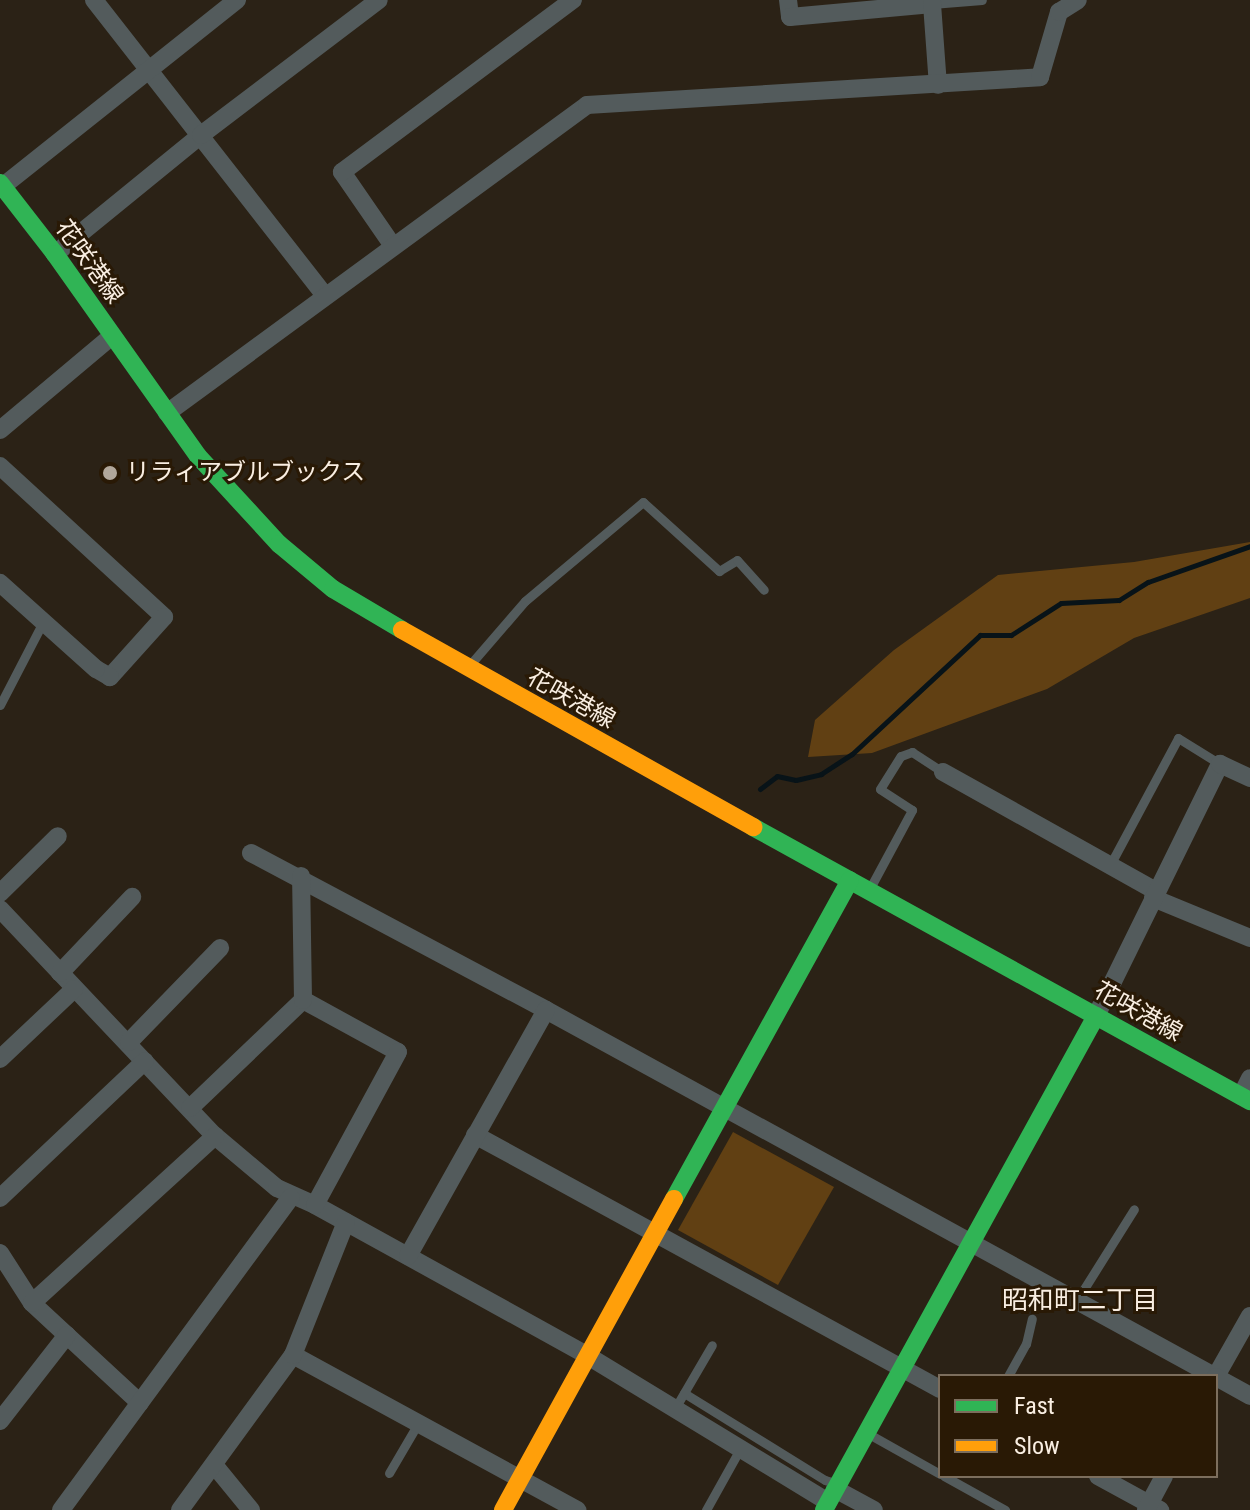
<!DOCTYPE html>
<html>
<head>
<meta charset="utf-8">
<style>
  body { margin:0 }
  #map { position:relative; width:1250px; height:1510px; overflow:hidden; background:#2b2216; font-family:"Roboto Condensed","Noto Sans JP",sans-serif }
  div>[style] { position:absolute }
  .green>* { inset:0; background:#614013 }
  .stream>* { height:5px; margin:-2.5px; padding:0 2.5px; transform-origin:2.5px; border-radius:2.5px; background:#081318 }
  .lane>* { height:9px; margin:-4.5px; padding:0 4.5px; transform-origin:4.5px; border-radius:4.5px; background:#535b5c }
  .street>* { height:18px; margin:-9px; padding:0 9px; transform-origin:9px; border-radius:9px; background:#535b5c }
  .fast>* { height:18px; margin:-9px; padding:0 9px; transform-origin:9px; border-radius:9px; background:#30b455 }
  .slow>* { height:18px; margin:-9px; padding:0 9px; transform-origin:9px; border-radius:9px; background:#ff9f0a }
  .dots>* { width:22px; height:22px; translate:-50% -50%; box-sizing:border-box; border:4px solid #291905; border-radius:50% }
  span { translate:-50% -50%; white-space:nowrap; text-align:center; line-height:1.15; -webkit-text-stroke:6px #291905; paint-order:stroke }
  .street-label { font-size:24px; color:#f9eee2 }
  .poi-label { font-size:24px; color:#f9eee2 }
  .left { translate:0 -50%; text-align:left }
  .neighbourhood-label { font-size:26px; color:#f9eee2 }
  .legend { position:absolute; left:938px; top:1374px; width:280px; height:104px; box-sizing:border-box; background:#291905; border:2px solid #7c6e5d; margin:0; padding:10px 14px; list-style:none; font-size:24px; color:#f9eee2 }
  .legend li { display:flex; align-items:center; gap:16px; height:40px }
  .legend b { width:40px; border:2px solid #7c6e5d }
</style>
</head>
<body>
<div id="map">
  <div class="green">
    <i style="clip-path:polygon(1250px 542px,1250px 598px,1134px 638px,1047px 689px,872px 753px,808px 757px,815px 720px,894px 650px,998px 575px,1134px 562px)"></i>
    <i style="clip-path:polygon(733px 1132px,834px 1187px,778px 1285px,678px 1230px)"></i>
  </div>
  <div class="stream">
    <i style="left:760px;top:789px;width:21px;rotate:-37deg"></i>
    <i style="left:777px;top:776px;width:19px;rotate:12deg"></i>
    <i style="left:796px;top:780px;width:26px;rotate:-13deg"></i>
    <i style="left:821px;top:774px;width:37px;rotate:-33deg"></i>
    <i style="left:852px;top:754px;width:175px;rotate:-42.9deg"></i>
    <i style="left:980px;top:635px;width:31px"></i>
    <i style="left:1011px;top:635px;width:59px;rotate:-32.6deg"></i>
    <i style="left:1061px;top:603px;width:58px;rotate:-3deg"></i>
    <i style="left:1119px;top:600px;width:34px;rotate:-32deg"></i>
    <i style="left:1148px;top:582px;width:108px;rotate:-19.4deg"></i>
  </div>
  <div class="lane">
    <i style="left:932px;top:4px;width:50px;rotate:-4.6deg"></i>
    <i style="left:468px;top:667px;width:87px;rotate:-49.2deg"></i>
    <i style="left:525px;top:601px;width:154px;rotate:-40deg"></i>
    <i style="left:643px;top:502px;width:103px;rotate:42.2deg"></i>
    <i style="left:719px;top:571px;width:21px;rotate:-31deg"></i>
    <i style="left:737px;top:560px;width:40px;rotate:48deg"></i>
    <i style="left:0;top:705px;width:93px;rotate:-62.6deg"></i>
    <i style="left:1110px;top:865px;width:144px;rotate:-61.8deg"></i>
    <i style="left:1178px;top:738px;width:49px;rotate:31.8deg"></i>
    <i style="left:869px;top:890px;width:91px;rotate:-61.7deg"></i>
    <i style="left:912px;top:810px;width:38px;rotate:-147deg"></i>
    <i style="left:880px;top:789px;width:39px;rotate:-58deg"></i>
    <i style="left:901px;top:756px;width:12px;rotate:-20deg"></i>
    <i style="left:912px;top:752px;width:37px;rotate:33deg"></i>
    <i style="left:1077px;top:1300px;width:107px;rotate:-57.9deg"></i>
    <i style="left:1008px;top:1376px;width:37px;rotate:-61deg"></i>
    <i style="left:1026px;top:1344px;width:26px;rotate:-77deg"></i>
    <i style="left:684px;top:1393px;width:166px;rotate:31.7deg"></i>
    <i style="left:825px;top:1480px;width:10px;rotate:17deg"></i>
    <i style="left:674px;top:1410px;width:75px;rotate:-59.7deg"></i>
    <i style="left:867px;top:1433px;width:84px;rotate:29.3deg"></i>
    <i style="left:389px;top:1473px;width:56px;rotate:-59.7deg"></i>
    <i style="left:944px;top:1476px;width:70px;rotate:29.1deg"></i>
    <i style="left:706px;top:1510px;width:70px;rotate:-60.9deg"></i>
  </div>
  <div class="street">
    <i style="left:94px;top:0;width:375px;rotate:52deg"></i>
    <i style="left:788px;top:0;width:17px;rotate:83deg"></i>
    <i style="left:790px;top:17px;width:143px;rotate:-5.2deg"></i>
    <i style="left:932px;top:4px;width:81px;rotate:85.8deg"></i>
    <i style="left:3px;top:186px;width:299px;rotate:-38.5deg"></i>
    <i style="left:393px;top:246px;width:90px;rotate:-124.6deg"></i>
    <i style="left:342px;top:172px;width:288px;rotate:-36.7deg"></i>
    <i style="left:55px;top:254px;width:188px;rotate:-39.2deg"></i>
    <i style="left:201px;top:135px;width:223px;rotate:-37.2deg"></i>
    <i style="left:167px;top:413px;width:521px;rotate:-36.25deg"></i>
    <i style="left:587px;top:105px;width:454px;rotate:-3.5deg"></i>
    <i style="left:1040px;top:77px;width:68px;rotate:-73.7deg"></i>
    <i style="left:1059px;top:12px;width:22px;rotate:-32deg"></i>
    <i style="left:0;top:430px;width:146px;rotate:-40deg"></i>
    <i style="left:0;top:466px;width:223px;rotate:42.6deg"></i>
    <i style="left:164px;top:617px;width:81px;rotate:132deg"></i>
    <i style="left:110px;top:677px;width:16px;rotate:-150deg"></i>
    <i style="left:96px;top:669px;width:129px;rotate:-138.1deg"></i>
    <i style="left:943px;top:772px;width:244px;rotate:29.2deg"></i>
    <i style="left:251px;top:853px;width:334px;rotate:28deg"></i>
    <i style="left:546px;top:1010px;width:762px;rotate:28.72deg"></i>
    <i style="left:0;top:893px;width:81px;rotate:-44.5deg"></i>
    <i style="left:1153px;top:898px;width:105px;rotate:22.4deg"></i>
    <i style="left:0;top:909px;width:313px;rotate:46.6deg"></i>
    <i style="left:215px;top:1136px;width:81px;rotate:40deg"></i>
    <i style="left:277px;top:1188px;width:42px;rotate:24.1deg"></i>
    <i style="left:315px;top:1205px;width:312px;rotate:28.9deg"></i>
    <i style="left:588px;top:1356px;width:281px;rotate:31.3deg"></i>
    <i style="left:60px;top:973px;width:105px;rotate:-46.5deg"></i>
    <i style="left:303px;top:1000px;width:108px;rotate:28.7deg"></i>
    <i style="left:398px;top:1052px;width:174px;rotate:118.5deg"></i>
    <i style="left:1096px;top:1016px;width:281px;rotate:-63.8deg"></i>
    <i style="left:1220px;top:764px;width:33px;rotate:25deg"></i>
    <i style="left:129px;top:1042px;width:131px;rotate:-45.9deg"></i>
    <i style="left:0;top:1059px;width:102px;rotate:-43.4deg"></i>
    <i style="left:1241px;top:1096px;width:20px;rotate:-63deg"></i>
    <i style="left:190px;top:1108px;width:156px;rotate:-43.7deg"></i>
    <i style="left:303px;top:1000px;width:124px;rotate:-90.9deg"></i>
    <i style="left:475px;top:1135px;width:530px;rotate:28.64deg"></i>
    <i style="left:0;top:1198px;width:199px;rotate:-43.4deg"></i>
    <i style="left:0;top:1253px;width:59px;rotate:57.4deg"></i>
    <i style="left:32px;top:1303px;width:147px;rotate:42.8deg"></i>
    <i style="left:408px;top:1256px;width:282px;rotate:-60.7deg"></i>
    <i style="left:32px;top:1303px;width:248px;rotate:-42.4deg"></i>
    <i style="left:293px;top:1355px;width:324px;rotate:28.6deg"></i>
    <i style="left:1216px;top:1376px;width:69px;rotate:-60.5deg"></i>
    <i style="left:1216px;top:1377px;width:39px;rotate:29deg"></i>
    <i style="left:0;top:1421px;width:109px;rotate:-52.1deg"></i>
    <i style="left:215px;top:1466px;width:57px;rotate:50.7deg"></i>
    <i style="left:1098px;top:1476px;width:71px;rotate:28.7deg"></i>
    <i style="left:835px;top:1489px;width:44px;rotate:28.3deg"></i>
    <i style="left:61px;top:1510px;width:388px;rotate:-53.7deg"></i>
    <i style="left:180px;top:1510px;width:192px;rotate:-53.9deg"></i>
    <i style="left:293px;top:1355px;width:143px;rotate:-68.3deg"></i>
    <i style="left:1146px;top:1510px;width:38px;rotate:-62deg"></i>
  </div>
  <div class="fast">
    <i style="left:0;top:183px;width:90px;rotate:52.2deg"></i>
    <i style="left:55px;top:254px;width:247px;rotate:54.7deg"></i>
    <i style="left:198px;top:456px;width:120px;rotate:47.4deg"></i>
    <i style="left:279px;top:544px;width:70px;rotate:39.8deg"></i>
    <i style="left:333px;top:589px;width:80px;rotate:30.7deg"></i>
    <i style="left:753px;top:827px;width:568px;rotate:28.87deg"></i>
    <i style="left:674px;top:1199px;width:364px;rotate:-61.1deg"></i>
    <i style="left:824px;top:1510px;width:564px;rotate:-61.16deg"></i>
  </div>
  <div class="slow">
    <i style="left:402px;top:630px;width:403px;rotate:29.3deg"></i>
    <i style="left:503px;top:1510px;width:355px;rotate:-61.2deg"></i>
  </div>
  <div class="dots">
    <i style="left:110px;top:473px;background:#b1a79b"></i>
  </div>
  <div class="street-label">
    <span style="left:89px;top:262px;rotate:54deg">花咲港線</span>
    <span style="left:571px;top:699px;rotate:29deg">花咲港線</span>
    <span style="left:1138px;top:1012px;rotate:29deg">花咲港線</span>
  </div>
  <div class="poi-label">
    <span class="left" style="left:126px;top:473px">リラィアブルブックス</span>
  </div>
  <div class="neighbourhood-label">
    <span style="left:1080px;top:1301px">昭和町二丁目</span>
  </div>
  <ul class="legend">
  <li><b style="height:10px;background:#30b455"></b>Fast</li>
  <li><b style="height:10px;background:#ff9f0a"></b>Slow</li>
  </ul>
</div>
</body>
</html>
